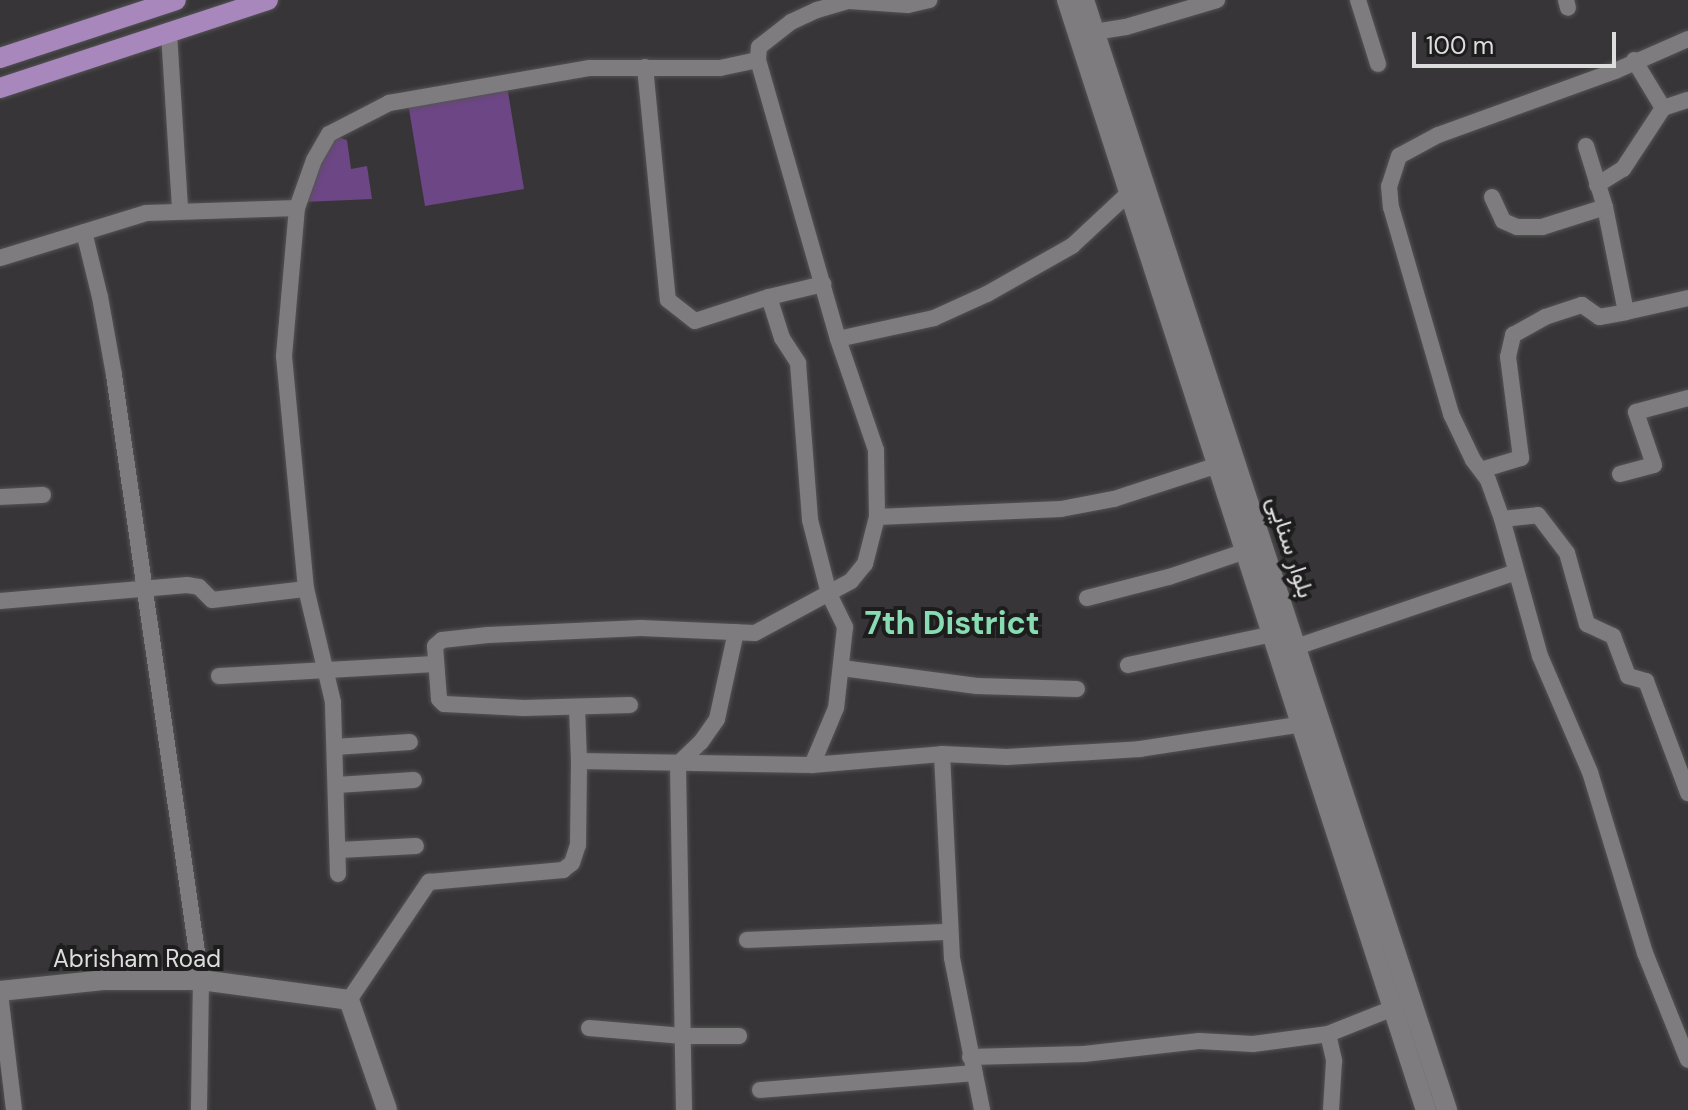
<!DOCTYPE html>
<html>
<head>
<meta charset="utf-8">
<style>
  body { margin:0 }
  #map { position:relative; width:1688px; height:1110px; overflow:hidden; background:#373537; font-family:"DM Sans",Vazirmatn,sans-serif }
  div>[style] { position:absolute }
  .green>* { inset:0; background:#6d4685 }
  .roads { filter:drop-shadow(0 0 2px #545354) drop-shadow(0 0 2px #545354) }
  .street>* { height:16px; margin:-8px; padding:0 8px; transform-origin:8px; border-radius:8px; background:#7e7c7f }
  .secondary>* { height:20px; margin:-10px; padding:0 10px; transform-origin:10px; border-radius:10px; background:#7e7c7f }
  .primary>* { height:20px; margin:-10px; padding:0 10px; transform-origin:10px; border-radius:10px; background:#a787bc }
  span { translate:-50% -50%; white-space:nowrap; text-align:center; line-height:1.15; -webkit-text-stroke:8px #1e1d1e; paint-order:stroke }
  .street-label { font-size:24px; color:#deddde }
  .district-label { font-size:32px; color:#88dbb2; font-weight:700 }
  .scale { position:absolute; left:1412px; top:32px; width:204px; height:36px; box-sizing:border-box; border:4px solid #deddde; border-top:0; padding-left:10px; font-size:24px; line-height:28px; white-space:nowrap; color:#deddde; -webkit-text-stroke:6px #1e1d1e; paint-order:stroke }
</style>
</head>
<body>
<div id="map">
  <div class="green">
    <i style="clip-path:polygon(507px 86px,524px 189px,425px 206px,408px 103px)"></i>
    <i style="clip-path:polygon(334px 136px,347px 140px,351px 169px,367px 166px,372px 199px,304px 202px,319px 162px)"></i>
  </div>
  <div class="roads">
    <div class="street">
      <i style="left:1358px;top:0;width:67px;rotate:72.6deg"></i>
      <i style="left:1566px;top:0;width:8px;rotate:76deg"></i>
      <i style="left:1094px;top:32px;width:32px;rotate:-9deg"></i>
      <i style="left:1126px;top:27px;width:95px;rotate:-16.5deg"></i>
      <i style="left:169px;top:33px;width:176px;rotate:86.4deg"></i>
      <i style="left:1688px;top:39px;width:80px;rotate:156.3deg"></i>
      <i style="left:1615px;top:71px;width:188px;rotate:160.1deg"></i>
      <i style="left:1438px;top:135px;width:44px;rotate:151.7deg"></i>
      <i style="left:1399px;top:156px;width:32px;rotate:108deg"></i>
      <i style="left:1389px;top:186px;width:21px;rotate:85deg"></i>
      <i style="left:1391px;top:207px;width:216px;rotate:73.8deg"></i>
      <i style="left:1451px;top:414px;width:51px;rotate:64.4deg"></i>
      <i style="left:1473px;top:460px;width:25px;rotate:53deg"></i>
      <i style="left:1488px;top:480px;width:41px;rotate:70.3deg"></i>
      <i style="left:1502px;top:519px;width:142px;rotate:74.5deg"></i>
      <i style="left:1540px;top:656px;width:126px;rotate:66.7deg"></i>
      <i style="left:1590px;top:772px;width:189px;rotate:73.1deg"></i>
      <i style="left:1645px;top:953px;width:115px;rotate:68.1deg"></i>
      <i style="left:645px;top:67px;width:234px;rotate:84.4deg"></i>
      <i style="left:668px;top:300px;width:34px;rotate:38deg"></i>
      <i style="left:695px;top:321px;width:78px;rotate:-18deg"></i>
      <i style="left:769px;top:297px;width:56px;rotate:-13.5deg"></i>
      <i style="left:1663px;top:108px;width:26px;rotate:-18deg"></i>
      <i style="left:1586px;top:146px;width:64px;rotate:72.7deg"></i>
      <i style="left:1605px;top:207px;width:107px;rotate:78.7deg"></i>
      <i style="left:1626px;top:312px;width:64px;rotate:-12.7deg"></i>
      <i style="left:1597px;top:185px;width:31px;rotate:-32deg"></i>
      <i style="left:1623px;top:169px;width:73px;rotate:-56.7deg"></i>
      <i style="left:1663px;top:108px;width:56px;rotate:-121.1deg"></i>
      <i style="left:1492px;top:197px;width:26px;rotate:65deg"></i>
      <i style="left:1503px;top:221px;width:15px;rotate:23deg"></i>
      <i style="left:1517px;top:227px;width:25px"></i>
      <i style="left:1542px;top:227px;width:66px;rotate:-17.6deg"></i>
      <i style="left:84px;top:232px;width:67px;rotate:76.2deg"></i>
      <i style="left:100px;top:297px;width:79px;rotate:79.8deg"></i>
      <i style="left:114px;top:375px;width:611px;rotate:81.82deg"></i>
      <i style="left:201px;top:980px;width:130px;rotate:90.9deg"></i>
      <i style="left:0;top:258px;width:153px;rotate:-17.1deg"></i>
      <i style="left:146px;top:213px;width:151px;rotate:-1.9deg"></i>
      <i style="left:769px;top:297px;width:43px;rotate:72.4deg"></i>
      <i style="left:782px;top:338px;width:30px;rotate:57deg"></i>
      <i style="left:798px;top:363px;width:157px;rotate:85.6deg"></i>
      <i style="left:810px;top:520px;width:76px;rotate:75.6deg"></i>
      <i style="left:829px;top:594px;width:37px;rotate:64deg"></i>
      <i style="left:845px;top:627px;width:81px;rotate:96.3deg"></i>
      <i style="left:836px;top:708px;width:62px;rotate:112.8deg"></i>
      <i style="left:838px;top:339px;width:98px;rotate:-12.3deg"></i>
      <i style="left:934px;top:318px;width:58px;rotate:-24.4deg"></i>
      <i style="left:987px;top:294px;width:98px;rotate:-29.5deg"></i>
      <i style="left:1072px;top:246px;width:79px;rotate:-43deg"></i>
      <i style="left:1481px;top:470px;width:42px;rotate:-16.7deg"></i>
      <i style="left:1521px;top:458px;width:102px;rotate:-97.3deg"></i>
      <i style="left:1508px;top:357px;width:23px;rotate:-77deg"></i>
      <i style="left:1513px;top:335px;width:37px;rotate:-29deg"></i>
      <i style="left:1545px;top:317px;width:39px;rotate:-18deg"></i>
      <i style="left:1582px;top:305px;width:21px;rotate:35deg"></i>
      <i style="left:1599px;top:317px;width:27px;rotate:-10deg"></i>
      <i style="left:1620px;top:474px;width:35px;rotate:-15deg"></i>
      <i style="left:1654px;top:465px;width:56px;rotate:-108.8deg"></i>
      <i style="left:1636px;top:412px;width:54px;rotate:-15.1deg"></i>
      <i style="left:0;top:497px;width:43px;rotate:-2.7deg"></i>
      <i style="left:877px;top:517px;width:184px;rotate:-2.5deg"></i>
      <i style="left:1061px;top:509px;width:54px;rotate:-10.7deg"></i>
      <i style="left:1114px;top:499px;width:109px;rotate:-18.1deg"></i>
      <i style="left:1502px;top:519px;width:36px;rotate:-6deg"></i>
      <i style="left:1538px;top:515px;width:48px;rotate:52.7deg"></i>
      <i style="left:1567px;top:553px;width:74px;rotate:74.3deg"></i>
      <i style="left:1587px;top:624px;width:29px;rotate:25deg"></i>
      <i style="left:1613px;top:636px;width:43px;rotate:69.4deg"></i>
      <i style="left:1628px;top:676px;width:19px;rotate:16deg"></i>
      <i style="left:1646px;top:681px;width:120px;rotate:69.4deg"></i>
      <i style="left:1087px;top:598px;width:85px;rotate:-14.4deg"></i>
      <i style="left:1169px;top:577px;width:81px;rotate:-18.7deg"></i>
      <i style="left:0;top:601px;width:188px;rotate:-4.9deg"></i>
      <i style="left:187px;top:585px;width:12px;rotate:9deg"></i>
      <i style="left:199px;top:587px;width:18px;rotate:45deg"></i>
      <i style="left:212px;top:600px;width:95px;rotate:-6.7deg"></i>
      <i style="left:1296px;top:647px;width:232px;rotate:-18.8deg"></i>
      <i style="left:1128px;top:665px;width:148px;rotate:-12.1deg"></i>
      <i style="left:842px;top:668px;width:136px;rotate:7.6deg"></i>
      <i style="left:977px;top:686px;width:100px;rotate:1.7deg"></i>
      <i style="left:219px;top:676px;width:217px;rotate:-3.2deg"></i>
      <i style="left:630px;top:705px;width:106px;rotate:178.4deg"></i>
      <i style="left:524px;top:708px;width:80px;rotate:-177.1deg"></i>
      <i style="left:444px;top:704px;width:7px;rotate:-135deg"></i>
      <i style="left:439px;top:699px;width:53px;rotate:-94.3deg"></i>
      <i style="left:435px;top:646px;width:9px;rotate:-41deg"></i>
      <i style="left:442px;top:640px;width:46px;rotate:-6.2deg"></i>
      <i style="left:488px;top:635px;width:153px;rotate:-2.6deg"></i>
      <i style="left:641px;top:628px;width:114px;rotate:2.5deg"></i>
      <i style="left:755px;top:633px;width:109px;rotate:-28.4deg"></i>
      <i style="left:851px;top:581px;width:22px;rotate:-51deg"></i>
      <i style="left:865px;top:564px;width:49px;rotate:-75.7deg"></i>
      <i style="left:877px;top:517px;width:67px;rotate:-90.9deg"></i>
      <i style="left:876px;top:450px;width:117px;rotate:-108.9deg"></i>
      <i style="left:838px;top:339px;width:290px;rotate:-106deg"></i>
      <i style="left:758px;top:60px;width:13px;rotate:-86deg"></i>
      <i style="left:759px;top:47px;width:41px;rotate:-38deg"></i>
      <i style="left:791px;top:22px;width:29px;rotate:-25deg"></i>
      <i style="left:817px;top:10px;width:33px;rotate:-16deg"></i>
      <i style="left:849px;top:1px;width:59px;rotate:3.9deg"></i>
      <i style="left:908px;top:5px;width:22px;rotate:-13deg"></i>
      <i style="left:577px;top:707px;width:54px;rotate:87.9deg"></i>
      <i style="left:335px;top:747px;width:75px;rotate:-3.8deg"></i>
      <i style="left:942px;top:754px;width:204px;rotate:87.2deg"></i>
      <i style="left:952px;top:958px;width:155px;rotate:78.8deg"></i>
      <i style="left:337px;top:785px;width:77px;rotate:-3.7deg"></i>
      <i style="left:339px;top:850px;width:77px;rotate:-3deg"></i>
      <i style="left:338px;top:874px;width:172px;rotate:-91.7deg"></i>
      <i style="left:333px;top:702px;width:116px;rotate:-103.4deg"></i>
      <i style="left:306px;top:589px;width:234px;rotate:-95.4deg"></i>
      <i style="left:284px;top:356px;width:149px;rotate:-85deg"></i>
      <i style="left:297px;top:208px;width:51px;rotate:-70.5deg"></i>
      <i style="left:314px;top:160px;width:30px;rotate:-60deg"></i>
      <i style="left:329px;top:134px;width:68px;rotate:-27.3deg"></i>
      <i style="left:389px;top:103px;width:204px;rotate:-9.9deg"></i>
      <i style="left:590px;top:68px;width:130px"></i>
      <i style="left:720px;top:68px;width:39px;rotate:-12deg"></i>
      <i style="left:747px;top:940px;width:202px;rotate:-2.3deg"></i>
      <i style="left:0;top:994px;width:117px;rotate:83.1deg"></i>
      <i style="left:349px;top:1000px;width:143px;rotate:-55.9deg"></i>
      <i style="left:429px;top:882px;width:135px;rotate:-5.1deg"></i>
      <i style="left:563px;top:870px;width:11px;rotate:-38deg"></i>
      <i style="left:572px;top:863px;width:19px;rotate:-72deg"></i>
      <i style="left:578px;top:845px;width:84px;rotate:-89.3deg"></i>
      <i style="left:579px;top:761px;width:233px;rotate:1deg"></i>
      <i style="left:812px;top:765px;width:130px;rotate:-4.8deg"></i>
      <i style="left:942px;top:754px;width:65px;rotate:2.6deg"></i>
      <i style="left:1007px;top:757px;width:133px;rotate:-3.4deg"></i>
      <i style="left:1140px;top:749px;width:165px;rotate:-8.7deg"></i>
      <i style="left:589px;top:1028px;width:94px;rotate:4.9deg"></i>
      <i style="left:683px;top:1036px;width:56px"></i>
      <i style="left:1328px;top:1034px;width:28px;rotate:77deg"></i>
      <i style="left:1334px;top:1061px;width:49px;rotate:93.5deg"></i>
      <i style="left:970px;top:1057px;width:114px;rotate:-1.5deg"></i>
      <i style="left:1084px;top:1054px;width:116px;rotate:-6.4deg"></i>
      <i style="left:1199px;top:1041px;width:54px;rotate:3.2deg"></i>
      <i style="left:1253px;top:1044px;width:76px;rotate:-7.6deg"></i>
      <i style="left:1328px;top:1034px;width:79px;rotate:-21.7deg"></i>
      <i style="left:760px;top:1090px;width:215px;rotate:-4.5deg"></i>
      <i style="left:684px;top:1110px;width:346px;rotate:-91deg"></i>
      <i style="left:678px;top:764px;width:32px;rotate:-44deg"></i>
      <i style="left:701px;top:742px;width:28px;rotate:-55deg"></i>
      <i style="left:717px;top:719px;width:89px;rotate:-77.7deg"></i>
    </div>
    <div class="secondary">
      <i style="left:1067px;top:0;width:1167px;rotate:72.08deg"></i>
      <i style="left:1084px;top:0;width:1168px;rotate:71.89deg"></i>
      <i style="left:0;top:991px;width:106px;rotate:-6deg"></i>
      <i style="left:105px;top:980px;width:96px"></i>
      <i style="left:201px;top:980px;width:149px;rotate:7.7deg"></i>
      <i style="left:349px;top:1000px;width:116px;rotate:70.9deg"></i>
    </div>
    <div class="primary">
      <i style="left:0;top:58px;width:185px;rotate:-18.2deg"></i>
      <i style="left:0;top:88px;width:282px;rotate:-18.2deg"></i>
    </div>
  </div>
  <div class="street-label">
    <span style="left:1291px;top:547px;rotate:72deg">بلوار سنایی</span>
    <span style="left:137px;top:959px">Abrisham Road</span>
  </div>
  <div class="district-label">
    <span style="left:952px;top:623px">7th District</span>
  </div>
  <div class="scale">100 m</div>
</div>
</body>
</html>
